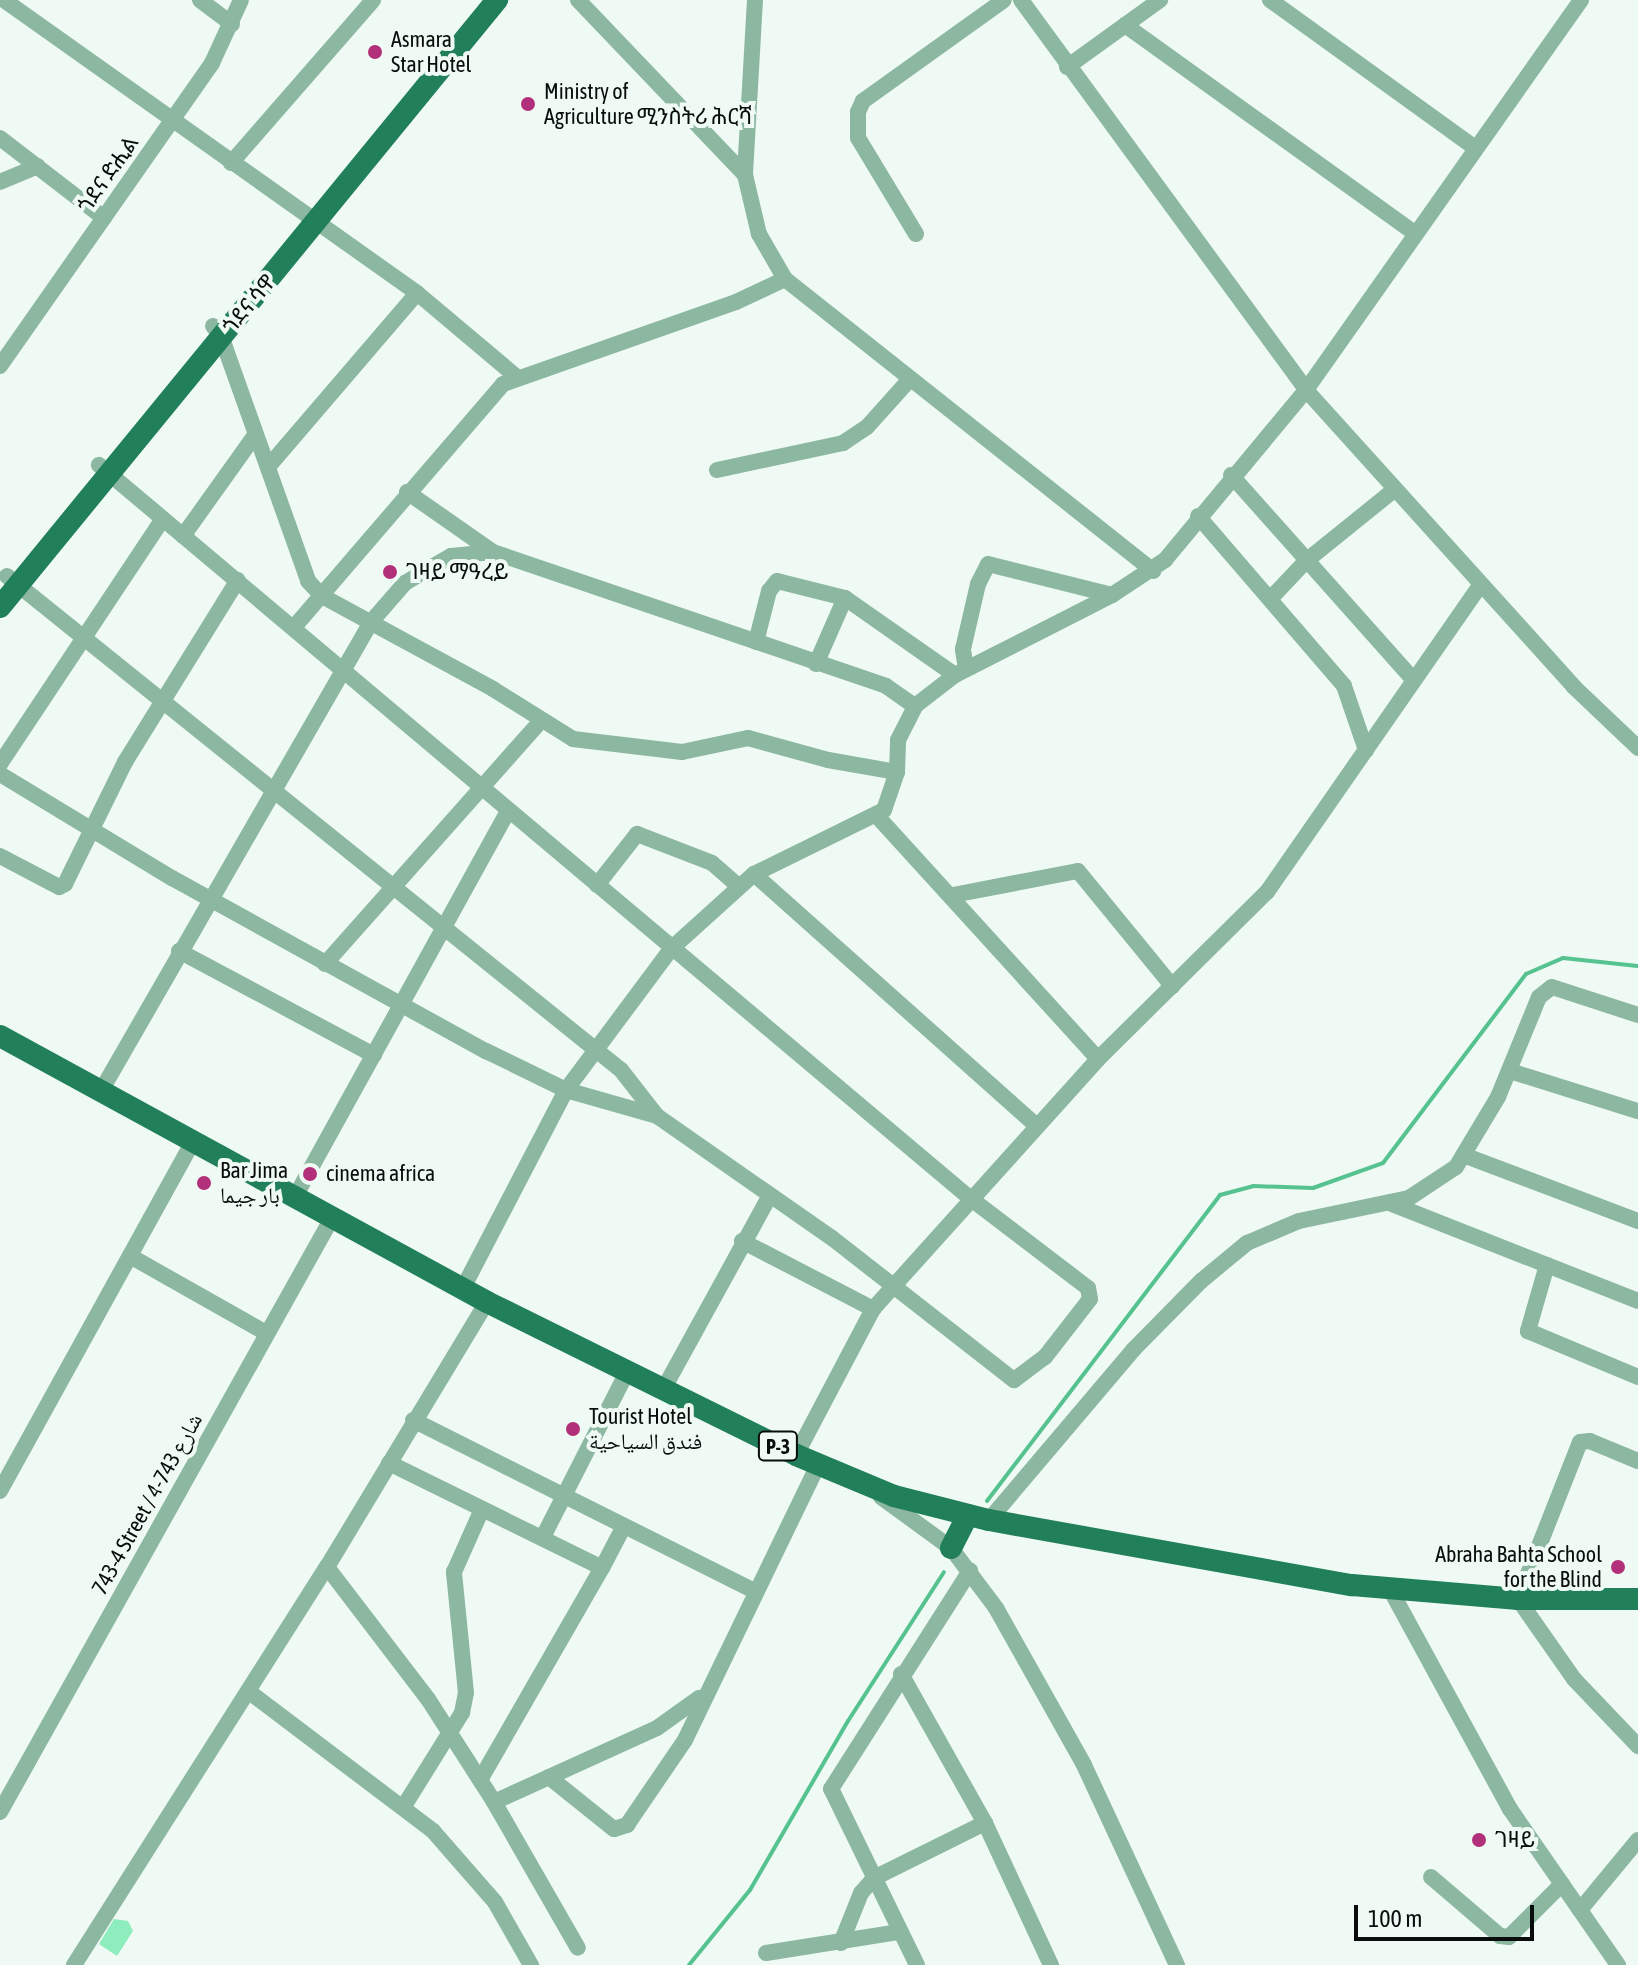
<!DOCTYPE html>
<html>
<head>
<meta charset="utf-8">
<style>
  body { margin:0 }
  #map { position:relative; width:1638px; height:1965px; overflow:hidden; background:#effaf4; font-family:"Asap Condensed","Noto Naskh Arabic","Noto Sans Ethiopic",sans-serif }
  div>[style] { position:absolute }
  .green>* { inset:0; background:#8eedbd }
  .stream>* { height:4px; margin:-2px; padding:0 2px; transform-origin:2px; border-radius:2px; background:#55c290 }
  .minor>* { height:16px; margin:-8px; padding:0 8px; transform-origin:8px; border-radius:8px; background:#8cb7a0 }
  .major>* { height:22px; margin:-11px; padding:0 11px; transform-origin:11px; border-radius:11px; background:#218059 }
  .dots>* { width:22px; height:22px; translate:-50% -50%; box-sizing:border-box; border:4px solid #effaf4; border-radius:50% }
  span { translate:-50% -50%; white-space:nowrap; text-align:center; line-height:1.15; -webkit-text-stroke:8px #effaf4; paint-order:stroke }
  .shield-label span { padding:2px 6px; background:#effaf4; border:2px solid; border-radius:6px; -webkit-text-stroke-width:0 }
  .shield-label { font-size:20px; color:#090d0b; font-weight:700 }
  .poi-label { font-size:22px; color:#090d0b }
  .left { translate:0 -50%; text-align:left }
  .right { translate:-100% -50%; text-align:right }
  .street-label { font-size:22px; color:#090d0b }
  .scale { position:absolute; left:1354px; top:1905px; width:180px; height:36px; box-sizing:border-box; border:4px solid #090d0b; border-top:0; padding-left:10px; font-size:24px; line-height:28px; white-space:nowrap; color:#090d0b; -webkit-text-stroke:6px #effaf4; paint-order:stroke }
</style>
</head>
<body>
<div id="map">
  <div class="green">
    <i style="clip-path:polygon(114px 1919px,128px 1921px,133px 1931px,117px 1956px,99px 1944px)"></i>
  </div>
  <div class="stream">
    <i style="left:987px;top:1501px;width:385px;rotate:-52.7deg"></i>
    <i style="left:1220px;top:1195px;width:34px;rotate:-15deg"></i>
    <i style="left:1253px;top:1186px;width:60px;rotate:1.9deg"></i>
    <i style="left:1313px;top:1188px;width:74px;rotate:-19.7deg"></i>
    <i style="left:1383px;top:1163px;width:237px;rotate:-52.9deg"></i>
    <i style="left:1526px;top:974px;width:40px;rotate:-23.4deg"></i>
    <i style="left:1563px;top:958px;width:75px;rotate:6.1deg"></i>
    <i style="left:689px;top:1965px;width:97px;rotate:-50.9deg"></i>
    <i style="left:750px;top:1890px;width:195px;rotate:-59.9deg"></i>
    <i style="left:848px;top:1721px;width:177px;rotate:-57.2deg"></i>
  </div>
  <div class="minor">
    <i style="left:4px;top:0;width:506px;rotate:35.35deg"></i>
    <i style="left:417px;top:293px;width:132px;rotate:40.1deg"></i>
    <i style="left:200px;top:0;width:40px;rotate:37deg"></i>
    <i style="left:578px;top:0;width:242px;rotate:46.3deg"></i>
    <i style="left:755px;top:0;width:175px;rotate:93.3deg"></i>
    <i style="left:745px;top:175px;width:61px;rotate:76.7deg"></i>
    <i style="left:759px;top:234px;width:52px;rotate:60deg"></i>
    <i style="left:1021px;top:0;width:483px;rotate:53.8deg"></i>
    <i style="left:1306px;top:390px;width:399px;rotate:47.9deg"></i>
    <i style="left:1573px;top:686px;width:90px;rotate:43.6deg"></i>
    <i style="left:1270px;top:0;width:253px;rotate:35.8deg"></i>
    <i style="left:1125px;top:25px;width:356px;rotate:35.7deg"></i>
    <i style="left:1067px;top:67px;width:115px;rotate:-35.8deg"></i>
    <i style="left:0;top:138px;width:131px;rotate:37.6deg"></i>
    <i style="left:231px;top:163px;width:216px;rotate:-48.9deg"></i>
    <i style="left:0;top:182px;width:41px;rotate:-22.8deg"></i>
    <i style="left:916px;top:234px;width:112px;rotate:-121.1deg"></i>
    <i style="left:858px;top:138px;width:26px;rotate:-90deg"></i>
    <i style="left:858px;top:112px;width:12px;rotate:-66deg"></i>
    <i style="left:863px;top:101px;width:173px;rotate:-35.6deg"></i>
    <i style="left:213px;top:326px;width:13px;rotate:51deg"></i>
    <i style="left:221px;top:336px;width:260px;rotate:70.4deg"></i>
    <i style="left:308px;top:581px;width:21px;rotate:47deg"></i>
    <i style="left:322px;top:596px;width:195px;rotate:28.5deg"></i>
    <i style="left:493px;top:689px;width:94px;rotate:32deg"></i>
    <i style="left:573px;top:739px;width:110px;rotate:6.8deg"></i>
    <i style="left:682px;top:752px;width:67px;rotate:-12deg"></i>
    <i style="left:748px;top:738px;width:83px;rotate:15.4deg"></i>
    <i style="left:828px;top:760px;width:70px;rotate:9.9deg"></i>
    <i style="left:0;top:366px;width:370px;rotate:-55deg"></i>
    <i style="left:212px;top:63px;width:69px;rotate:-65.3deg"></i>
    <i style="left:268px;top:467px;width:229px;rotate:-49.4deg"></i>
    <i style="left:717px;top:470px;width:129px;rotate:-12.1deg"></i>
    <i style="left:843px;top:443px;width:29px;rotate:-34deg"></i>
    <i style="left:867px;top:427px;width:64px;rotate:-48.1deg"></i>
    <i style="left:1231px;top:475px;width:272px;rotate:48.3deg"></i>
    <i style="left:407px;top:492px;width:105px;rotate:34.9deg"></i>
    <i style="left:493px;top:552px;width:415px;rotate:18.8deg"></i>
    <i style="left:886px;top:686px;width:35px;rotate:35deg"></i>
    <i style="left:1198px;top:516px;width:224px;rotate:49.3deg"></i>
    <i style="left:1344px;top:686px;width:68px;rotate:71deg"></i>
    <i style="left:183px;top:536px;width:124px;rotate:-54.5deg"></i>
    <i style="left:7px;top:576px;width:788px;rotate:38.82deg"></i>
    <i style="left:621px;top:1070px;width:58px;rotate:52deg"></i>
    <i style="left:657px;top:1116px;width:213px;rotate:34.9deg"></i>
    <i style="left:832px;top:1238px;width:231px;rotate:38deg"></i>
    <i style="left:1014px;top:1380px;width:39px;rotate:-37deg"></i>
    <i style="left:1045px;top:1357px;width:73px;rotate:-52.2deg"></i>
    <i style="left:1090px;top:1299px;width:11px;rotate:-100deg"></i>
    <i style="left:1088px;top:1288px;width:147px;rotate:-142.7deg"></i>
    <i style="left:971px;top:1199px;width:1140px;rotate:-139.91deg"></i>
    <i style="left:1271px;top:598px;width:51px;rotate:-46.6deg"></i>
    <i style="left:1306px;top:561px;width:113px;rotate:-38.9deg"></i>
    <i style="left:295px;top:626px;width:319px;rotate:-49.3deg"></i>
    <i style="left:503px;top:384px;width:247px;rotate:-19.4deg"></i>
    <i style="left:736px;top:302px;width:54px;rotate:-25.1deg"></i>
    <i style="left:785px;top:279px;width:470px;rotate:38.4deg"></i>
    <i style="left:756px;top:642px;width:53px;rotate:-75.7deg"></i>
    <i style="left:769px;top:591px;width:13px;rotate:-51deg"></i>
    <i style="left:777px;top:581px;width:70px;rotate:14deg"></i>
    <i style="left:845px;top:598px;width:134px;rotate:35deg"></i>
    <i style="left:816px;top:664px;width:72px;rotate:-66.3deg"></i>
    <i style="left:966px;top:669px;width:20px;rotate:-99deg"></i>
    <i style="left:963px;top:649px;width:67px;rotate:-77deg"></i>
    <i style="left:978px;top:584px;width:22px;rotate:-63deg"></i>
    <i style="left:988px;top:564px;width:128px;rotate:14deg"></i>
    <i style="left:0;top:764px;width:294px;rotate:-56.4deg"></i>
    <i style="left:0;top:774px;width:201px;rotate:31.2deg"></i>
    <i style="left:172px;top:878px;width:359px;rotate:28.9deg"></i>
    <i style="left:486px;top:1051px;width:89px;rotate:26deg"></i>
    <i style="left:566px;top:1090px;width:95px;rotate:15.9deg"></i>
    <i style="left:877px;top:816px;width:328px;rotate:47.7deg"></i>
    <i style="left:0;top:856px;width:67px;rotate:27.7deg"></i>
    <i style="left:59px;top:887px;width:7px;rotate:-27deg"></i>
    <i style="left:65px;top:884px;width:136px;rotate:-63.8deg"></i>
    <i style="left:125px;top:762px;width:214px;rotate:-58.2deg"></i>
    <i style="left:754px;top:874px;width:378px;rotate:41.7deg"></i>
    <i style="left:597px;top:885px;width:65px;rotate:-51.9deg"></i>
    <i style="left:637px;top:834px;width:80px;rotate:21.1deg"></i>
    <i style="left:712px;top:863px;width:35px;rotate:41deg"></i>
    <i style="left:953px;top:895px;width:127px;rotate:-10.9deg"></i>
    <i style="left:1078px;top:871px;width:149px;rotate:50.7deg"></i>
    <i style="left:179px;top:951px;width:221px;rotate:28.1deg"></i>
    <i style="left:325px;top:964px;width:325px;rotate:-48.4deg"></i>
    <i style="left:1510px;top:1071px;width:134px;rotate:17.4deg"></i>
    <i style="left:101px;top:1091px;width:541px;rotate:-60.07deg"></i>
    <i style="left:371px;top:622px;width:52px;rotate:-48.9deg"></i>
    <i style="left:405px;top:583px;width:23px;rotate:-31deg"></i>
    <i style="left:425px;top:571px;width:30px;rotate:-30deg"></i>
    <i style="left:451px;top:556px;width:42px;rotate:-5.4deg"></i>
    <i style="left:1466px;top:1156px;width:184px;rotate:20.7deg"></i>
    <i style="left:295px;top:1197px;width:441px;rotate:-61.1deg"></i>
    <i style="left:1392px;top:1204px;width:264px;rotate:21.5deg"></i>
    <i style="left:742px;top:1241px;width:148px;rotate:27.4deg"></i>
    <i style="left:130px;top:1256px;width:156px;rotate:29.5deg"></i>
    <i style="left:1547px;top:1265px;width:69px;rotate:106.1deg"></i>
    <i style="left:1528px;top:1331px;width:119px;rotate:22.7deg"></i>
    <i style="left:462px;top:1290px;width:225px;rotate:-62.5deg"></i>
    <i style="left:566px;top:1090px;width:177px;rotate:-53.3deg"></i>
    <i style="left:672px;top:948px;width:110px;rotate:-42.1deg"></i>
    <i style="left:754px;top:874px;width:145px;rotate:-26.2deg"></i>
    <i style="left:884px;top:810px;width:40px;rotate:-71.1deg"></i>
    <i style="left:897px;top:772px;width:32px;rotate:-88deg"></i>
    <i style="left:898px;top:740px;width:38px;rotate:-63deg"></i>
    <i style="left:915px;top:706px;width:51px;rotate:-37.8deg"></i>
    <i style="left:955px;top:675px;width:176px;rotate:-27deg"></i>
    <i style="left:1112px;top:595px;width:64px;rotate:-33.4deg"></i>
    <i style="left:1165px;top:560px;width:221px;rotate:-50.3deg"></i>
    <i style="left:1306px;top:390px;width:477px;rotate:-54.8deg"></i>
    <i style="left:663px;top:1390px;width:222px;rotate:-61.2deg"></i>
    <i style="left:413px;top:1420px;width:381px;rotate:26.6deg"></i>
    <i style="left:796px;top:1455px;width:165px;rotate:-62.2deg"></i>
    <i style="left:873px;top:1309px;width:336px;rotate:-48deg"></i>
    <i style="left:1098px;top:1059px;width:238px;rotate:-44.7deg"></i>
    <i style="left:1267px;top:892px;width:374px;rotate:-55.2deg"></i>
    <i style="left:1638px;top:1461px;width:52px;rotate:-157.4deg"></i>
    <i style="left:1590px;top:1441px;width:10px;rotate:174deg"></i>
    <i style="left:1580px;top:1442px;width:169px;rotate:111.5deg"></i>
    <i style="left:1518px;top:1599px;width:98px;rotate:55deg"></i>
    <i style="left:1574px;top:1679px;width:93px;rotate:46.3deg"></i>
    <i style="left:389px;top:1463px;width:237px;rotate:26.2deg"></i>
    <i style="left:602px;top:1568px;width:47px;rotate:-62.4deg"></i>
    <i style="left:0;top:1491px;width:400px;rotate:-61.1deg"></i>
    <i style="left:881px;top:1497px;width:87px;rotate:36.1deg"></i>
    <i style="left:951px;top:1548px;width:75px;rotate:53.1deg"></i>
    <i style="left:996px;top:1608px;width:180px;rotate:60.7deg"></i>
    <i style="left:1084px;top:1765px;width:221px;rotate:65.1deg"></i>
    <i style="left:989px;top:1520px;width:223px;rotate:-49.7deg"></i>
    <i style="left:1133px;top:1350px;width:97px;rotate:-45.4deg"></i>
    <i style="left:1201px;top:1281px;width:60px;rotate:-39.6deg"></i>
    <i style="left:1247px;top:1243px;width:56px;rotate:-22.9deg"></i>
    <i style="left:1299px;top:1221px;width:112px;rotate:-11.8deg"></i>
    <i style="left:1409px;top:1198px;width:56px;rotate:-33.4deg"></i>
    <i style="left:1456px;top:1167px;width:82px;rotate:-59deg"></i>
    <i style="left:1498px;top:1097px;width:108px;rotate:-67.7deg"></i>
    <i style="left:1539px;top:997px;width:16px;rotate:-38deg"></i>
    <i style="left:1552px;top:987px;width:90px;rotate:18deg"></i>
    <i style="left:543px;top:1537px;width:185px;rotate:-63deg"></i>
    <i style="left:327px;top:1567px;width:166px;rotate:52.6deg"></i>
    <i style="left:428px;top:1699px;width:122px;rotate:57.3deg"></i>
    <i style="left:494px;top:1802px;width:168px;rotate:60.1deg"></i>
    <i style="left:1390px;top:1589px;width:251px;rotate:61.4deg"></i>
    <i style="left:1510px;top:1809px;width:190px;rotate:55.3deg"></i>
    <i style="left:901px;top:1674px;width:171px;rotate:60.6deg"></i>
    <i style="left:985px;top:1823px;width:157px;rotate:65.1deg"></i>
    <i style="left:248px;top:1691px;width:232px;rotate:37.1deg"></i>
    <i style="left:433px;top:1831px;width:94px;rotate:48.9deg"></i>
    <i style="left:495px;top:1902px;width:73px;rotate:60.3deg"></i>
    <i style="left:549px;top:1777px;width:83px;rotate:38.7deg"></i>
    <i style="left:614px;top:1829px;width:14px;rotate:-17deg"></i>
    <i style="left:627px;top:1825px;width:103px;rotate:-55.7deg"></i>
    <i style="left:685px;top:1740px;width:305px;rotate:-64.2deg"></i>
    <i style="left:480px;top:1780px;width:245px;rotate:-60.1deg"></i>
    <i style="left:494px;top:1802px;width:179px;rotate:-24.4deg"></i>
    <i style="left:657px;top:1728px;width:52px;rotate:-35.5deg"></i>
    <i style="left:404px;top:1806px;width:110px;rotate:-58.1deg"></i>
    <i style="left:462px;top:1713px;width:20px;rotate:-79deg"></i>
    <i style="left:466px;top:1693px;width:122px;rotate:-95.7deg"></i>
    <i style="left:454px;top:1572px;width:69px;rotate:-66deg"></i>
    <i style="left:0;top:1812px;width:680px;rotate:-60.8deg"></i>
    <i style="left:1431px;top:1877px;width:91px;rotate:40.5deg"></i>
    <i style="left:1500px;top:1936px;width:9px;rotate:6deg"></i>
    <i style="left:1509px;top:1937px;width:75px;rotate:-45deg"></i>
    <i style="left:1580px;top:1910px;width:91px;rotate:-50.4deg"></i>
    <i style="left:841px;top:1943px;width:54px;rotate:-68.2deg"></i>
    <i style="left:861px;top:1893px;width:20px;rotate:-49deg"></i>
    <i style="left:874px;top:1878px;width:124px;rotate:-26.4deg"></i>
    <i style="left:766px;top:1953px;width:135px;rotate:-9deg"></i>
    <i style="left:74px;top:1965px;width:472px;rotate:-57.6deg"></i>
    <i style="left:327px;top:1567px;width:310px;rotate:-58.9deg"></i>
    <i style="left:917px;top:1965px;width:196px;rotate:-116deg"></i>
    <i style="left:831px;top:1789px;width:259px;rotate:-57.5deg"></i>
  </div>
  <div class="major">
    <i style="left:0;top:607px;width:785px;rotate:-50.69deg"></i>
    <i style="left:0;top:1036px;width:555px;rotate:28.64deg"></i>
    <i style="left:487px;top:1302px;width:345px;rotate:26.3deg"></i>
    <i style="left:796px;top:1455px;width:106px;rotate:22.7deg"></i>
    <i style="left:894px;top:1496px;width:98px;rotate:14.2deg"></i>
    <i style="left:989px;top:1520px;width:369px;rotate:10.2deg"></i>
    <i style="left:1352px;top:1585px;width:167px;rotate:4.8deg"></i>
    <i style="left:1518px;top:1599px;width:120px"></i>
    <i style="left:951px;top:1548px;width:37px;rotate:-63deg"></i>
  </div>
  <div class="dots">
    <i style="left:375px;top:52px;background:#b23079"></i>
    <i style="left:528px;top:104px;background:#b23079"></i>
    <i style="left:390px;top:572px;background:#b23079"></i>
    <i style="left:310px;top:1174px;background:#b23079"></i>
    <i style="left:204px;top:1183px;background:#b23079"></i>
    <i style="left:573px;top:1429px;background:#b23079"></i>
    <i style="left:1618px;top:1567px;background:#b23079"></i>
    <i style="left:1479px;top:1840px;background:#b23079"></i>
  </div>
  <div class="shield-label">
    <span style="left:778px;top:1446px">P-3</span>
  </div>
  <div class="poi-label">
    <span class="left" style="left:391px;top:52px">Asmara<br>Star Hotel</span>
    <span class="left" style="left:544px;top:104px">Ministry of<br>Agriculture ሚንስትሪ ሕርሻ</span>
    <span class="left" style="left:406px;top:572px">ገዛይ ማዓረይ</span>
    <span class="left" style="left:220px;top:1183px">Bar Jima<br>بار جيما</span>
    <span class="left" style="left:326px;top:1174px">cinema africa</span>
    <span class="left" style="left:589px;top:1429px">Tourist Hotel<br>فندق السياحية</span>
    <span class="right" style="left:1602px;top:1567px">Abraha Bahta School<br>for the Blind</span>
    <span class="left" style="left:1495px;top:1840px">ገዛይ</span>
  </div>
  <div class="street-label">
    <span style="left:108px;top:174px;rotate:-55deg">ጎደና ድሒል</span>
    <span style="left:249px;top:304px;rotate:-50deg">ጎደና ሳዋ</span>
    <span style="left:147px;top:1504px;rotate:-61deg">743-4 Street / شارع 743-4</span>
  </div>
  <div class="scale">100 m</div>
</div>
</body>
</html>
